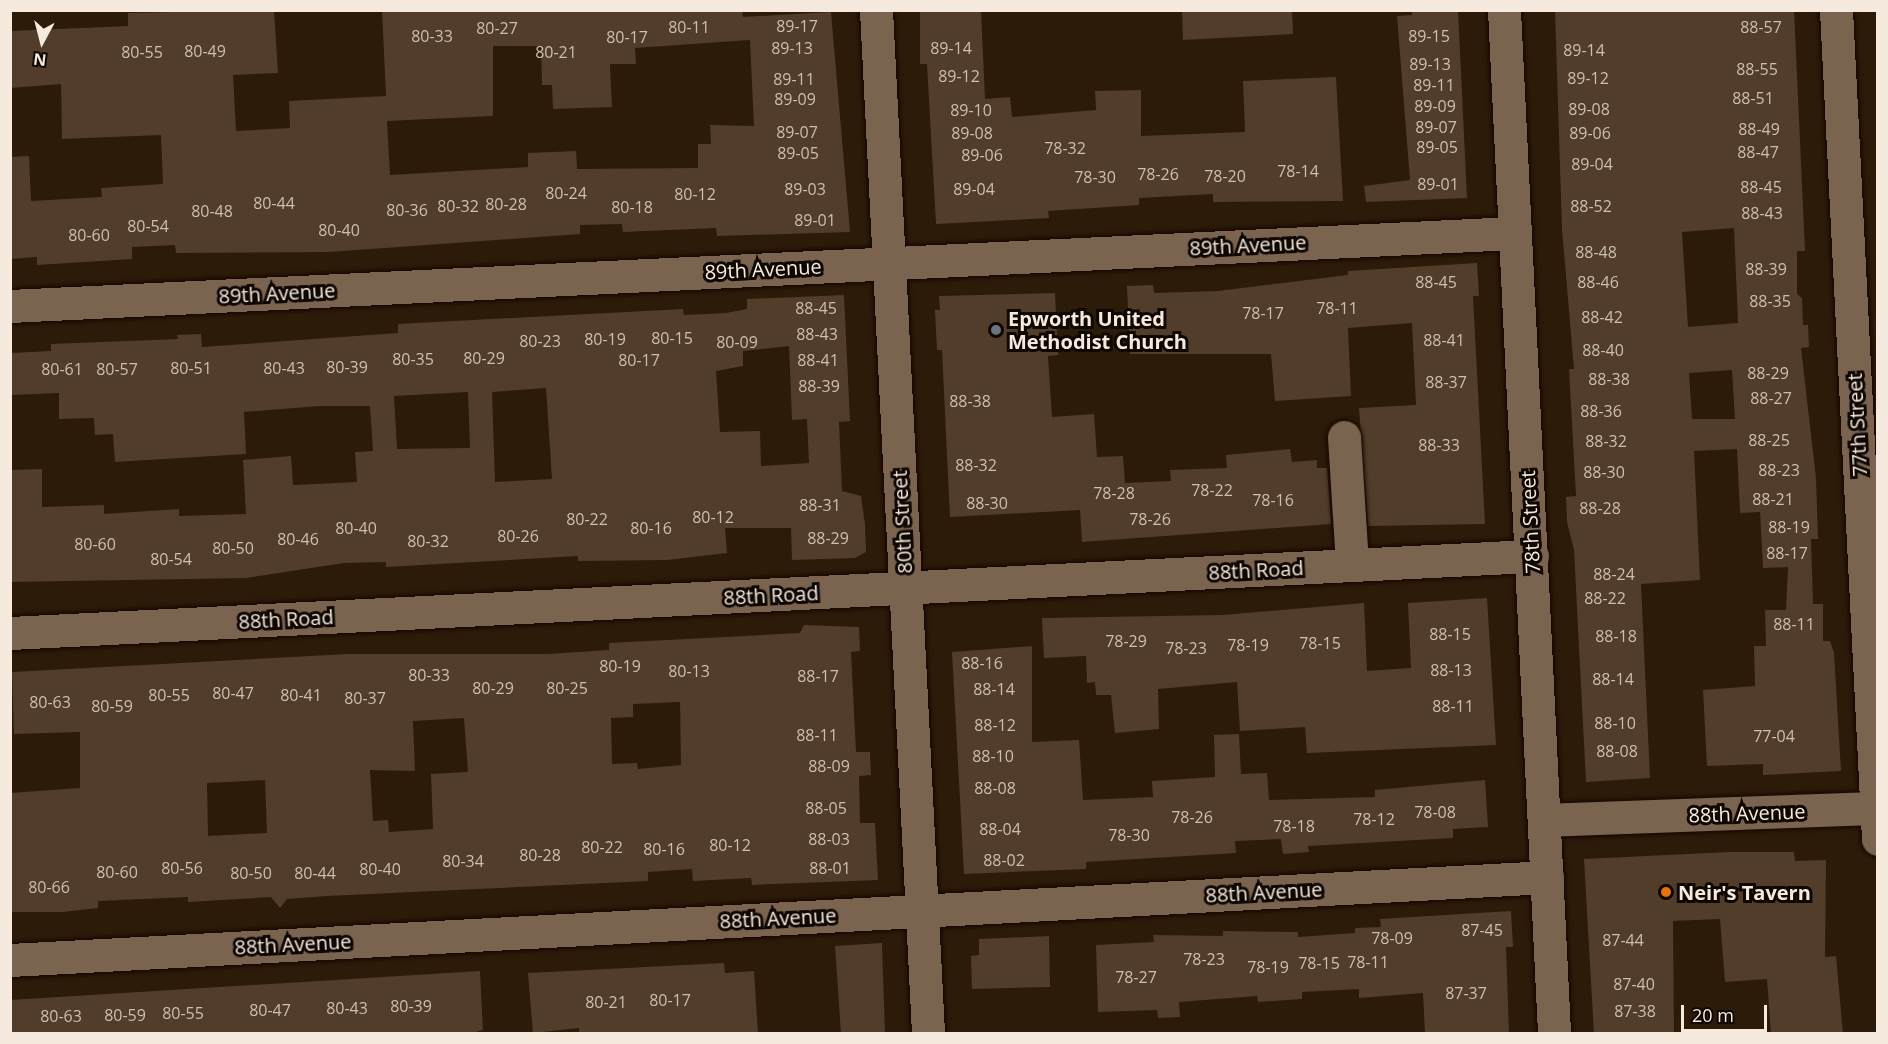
<!DOCTYPE html>
<html>
<head>
<meta charset="utf-8">
<style>
  body { margin:0 }
  #map { position:relative; width:1888px; height:1044px; overflow:hidden; background:#2c1b08; font-family:"Open Sans",sans-serif }
  div>[style] { position:absolute }
  .building>* { inset:0; background:#513d2a }
  .roads { filter:drop-shadow(0 0 2px #140500) drop-shadow(0 0 2px #140500) }
  .minor>* { height:33px; margin:-16.5px; padding:0 16.5px; transform-origin:16.5px; border-radius:16.5px; background:#7a6450 }
  .dots>* { width:16px; height:16px; translate:-50% -50%; box-sizing:border-box; border:3px solid #0f0702; border-radius:50% }
  span { translate:-50% -50%; white-space:nowrap; text-align:center; line-height:1.15; -webkit-text-stroke:6px #0f0702; paint-order:stroke }
  .number-label { font-size:16px; color:#cdbfb2 }
  .number-label span { -webkit-text-stroke-width:0 }
  .street-label { font-size:20px; color:#f6eadf }
  .poi-label { font-size:20px; color:#f6eadf; font-weight:700 }
  .left { translate:0 -50%; text-align:left }
  .frame { position:absolute; inset:0; border:12px solid #f6eadf; pointer-events:none }
  .north { position:absolute; left:12px; top:12px; width:60px; height:60px; -webkit-text-stroke:4px #0f0702; paint-order:stroke; rotate:187deg; font-size:16px; font-weight:700; line-height:24px; text-align:center; color:#f6eadf }
  .north::after { content:''; display:block; margin:auto; width:21px; height:27px; background:#f6eadf; clip-path:polygon(50% 0,100% 100%,50% 72%,0 100%) }
  .scale { position:absolute; left:1681px; top:1005px; width:86px; height:27px; box-sizing:border-box; border:3px solid #f6eadf; border-top:0; padding-left:8px; font-size:18px; line-height:21px; white-space:nowrap; color:#f6eadf; -webkit-text-stroke:4px #0f0702; paint-order:stroke }
</style>
</head>
<body>
<div id="map">
  <div class="building">
    <i style="clip-path:polygon(evenodd,274px 10px,278px 73px,233px 75px,236px 131px,290px 128px,289px 101px,386px 96px,382px 10px,742px 10px,743px 17px,831px 12px,850px 232px,717px 236px,716px 228px,623px 232px,622px 224px,580px 225px,580px 234px,329px 252px,176px 253px,175px 245px,132px 247px,132px 259px,37px 265px,37px 257px,10px 259px,10px 157px,29px 156px,31px 201px,102px 197px,101px 188px,163px 184px,161px 135px,62px 139px,61px 84px,10px 88px,10px 31px,128px 26px,128px 13px,274px 10px,750px 40px,754px 126px,710px 125px,711px 144px,698px 144px,698px 168px,577px 169px,576px 151px,528px 153px,528px 167px,390px 175px,387px 121px,493px 116px,493px 46px,541px 46px,542px 85px,552px 85px,553px 109px,612px 107px,610px 64px,636px 64px,635px 48px,750px 40px)"></i>
    <i style="clip-path:polygon(981px 10px,985px 99px,1010px 97px,1012px 117px,1096px 110px,1095px 91px,1141px 90px,1141px 136px,1245px 132px,1243px 81px,1336px 77px,1343px 201px,1213px 202px,1213px 194px,1139px 198px,1139px 205px,1048px 211px,1049px 218px,936px 224px,927px 64px,920px 64px,920px 11px)"></i>
    <i style="clip-path:polygon(1182px 10px,1292px 10px,1293px 34px,1183px 40px)"></i>
    <i style="clip-path:polygon(1412px 10px,1458px 10px,1467px 198px,1366px 202px,1364px 186px,1410px 180px,1397px 16px,1412px 15px)"></i>
    <i style="clip-path:polygon(evenodd,1555px 10px,1794px 10px,1805px 251px,1797px 251px,1797px 294px,1802px 298px,1803px 325px,1808px 325px,1809px 347px,1801px 348px,1816px 478px,1818px 539px,1811px 539px,1813px 604px,1823px 604px,1823px 641px,1830px 641px,1834px 653px,1841px 771px,1763px 775px,1763px 764px,1707px 766px,1703px 690px,1755px 686px,1754px 646px,1766px 646px,1765px 610px,1786px 610px,1788px 567px,1763px 568px,1760px 512px,1740px 513px,1737px 449px,1694px 451px,1700px 580px,1641px 584px,1650px 778px,1586px 782px,1574px 550px,1567px 522px,1566px 497px,1576px 496px,1569px 369px,1574px 369px,1562px 229px,1555px 10px,1734px 228px,1738px 323px,1688px 327px,1682px 232px,1734px 228px,1555px 10px,1732px 370px,1735px 419px,1692px 419px,1689px 373px,1732px 370px)"></i>
    <i style="clip-path:polygon(1477px 263px,1479px 296px,1473px 296px,1485px 524px,1368px 526px,1359px 408px,1416px 405px,1412px 323px,1348px 328px,1351px 396px,1275px 401px,1271px 354px,1130px 354px,1127px 286px,1153px 285px,1154px 293px,1218px 291px,1348px 275px,1348px 271px)"></i>
    <i style="clip-path:polygon(1055px 293px,1058px 355px,1048px 356px,1052px 417px,1094px 414px,1097px 457px,1123px 456px,1125px 483px,1171px 481px,1170px 470px,1227px 468px,1226px 455px,1290px 449px,1292px 462px,1317px 460px,1317px 468px,1327px 468px,1331px 524px,1082px 542px,1080px 510px,950px 517px,942px 350px,937px 350px,935px 310px,940px 310px,939px 296px)"></i>
    <i style="clip-path:polygon(evenodd,844px 295px,850px 421px,839px 422px,842px 491px,861px 496px,865px 524px,866px 552px,855px 558px,792px 560px,791px 528px,725px 528px,727px 553px,667px 560px,578px 561px,578px 556px,386px 567px,386px 562px,344px 563px,246px 578px,10px 582px,10px 470px,42px 469px,42px 507px,104px 505px,104px 514px,179px 509px,179px 516px,246px 514px,243px 460px,291px 456px,293px 485px,357px 482px,355px 452px,373px 451px,370px 406px,319px 406px,244px 412px,246px 454px,115px 462px,113px 434px,95px 435px,94px 418px,59px 419px,59px 393px,12px 395px,11px 353px,51px 351px,51px 344px,178px 339px,177px 335px,201px 334px,202px 347px,398px 333px,398px 324px,683px 309px,684px 315px,726px 313px,747px 309px,747px 299px,844px 295px,789px 346px,792px 420px,807px 419px,809px 463px,761px 466px,760px 431px,720px 432px,716px 371px,743px 366px,743px 351px,789px 346px,844px 295px,546px 388px,552px 479px,495px 482px,492px 392px,546px 388px,844px 295px,468px 392px,470px 448px,397px 449px,394px 396px,468px 392px)"></i>
    <i style="clip-path:polygon(1487px 598px,1496px 745px,1307px 753px,1305px 727px,1240px 731px,1237px 682px,1158px 689px,1159px 729px,1115px 733px,1111px 695px,1096px 695px,1095px 682px,1087px 683px,1086px 656px,1044px 658px,1042px 618px,1223px 615px,1364px 603px,1367px 671px,1411px 668px,1408px 603px)"></i>
    <i style="clip-path:polygon(evenodd,804px 625px,859px 627px,860px 651px,851px 652px,856px 752px,870px 752px,871px 775px,859px 776px,860px 823px,875px 823px,878px 880px,752px 885px,751px 878px,693px 881px,692px 869px,648px 872px,648px 881px,327px 896px,287px 899px,280px 908px,271px 897px,188px 902px,188px 897px,98px 901px,98px 908px,62px 912px,10px 912px,10px 793px,80px 788px,80px 732px,14px 734px,12px 672px,348px 654px,548px 654px,609px 650px,609px 643px,800px 633px,804px 625px,680px 702px,681px 765px,638px 769px,637px 763px,612px 764px,611px 718px,633px 717px,633px 704px,680px 702px,804px 625px,464px 718px,468px 772px,431px 774px,433px 829px,389px 832px,388px 820px,373px 821px,370px 770px,415px 771px,413px 721px,464px 718px,804px 625px,265px 780px,267px 833px,208px 836px,207px 783px,265px 780px)"></i>
    <i style="clip-path:polygon(1032px 646px,1032px 742px,1079px 740px,1083px 800px,1153px 797px,1152px 781px,1215px 777px,1214px 735px,1239px 734px,1241px 774px,1267px 773px,1269px 800px,1375px 797px,1375px 790px,1485px 780px,1488px 827px,1453px 829px,1453px 838px,1308px 846px,1309px 852px,1283px 854px,1281px 839px,1235px 841px,1236px 853px,1086px 862px,1086px 869px,964px 874px,952px 652px)"></i>
    <i style="clip-path:polygon(1729px 852px,1794px 852px,1795px 861px,1826px 860px,1825px 957px,1836px 956px,1843px 1034px,1771px 1034px,1767px 979px,1725px 982px,1720px 919px,1673px 921px,1674px 1034px,1594px 1034px,1584px 859px)"></i>
    <i style="clip-path:polygon(1511px 911px,1513px 947px,1506px 947px,1509px 1034px,1425px 1034px,1423px 993px,1359px 998px,1359px 989px,1302px 992px,1302px 999px,1258px 1002px,1257px 996px,1179px 1002px,1180px 1017px,1158px 1018px,1157px 1010px,1098px 1012px,1096px 945px,1154px 942px,1153px 935px,1223px 936px,1223px 931px,1298px 932px,1298px 937px,1355px 933px,1355px 928px,1381px 927px,1380px 919px)"></i>
    <i style="clip-path:polygon(1049px 936px,1050px 987px,972px 989px,971px 956px,979px 955px,979px 939px)"></i>
    <i style="clip-path:polygon(882px 943px,885px 1034px,841px 1034px,835px 946px)"></i>
    <i style="clip-path:polygon(724px 963px,725px 973px,754px 971px,758px 1034px,579px 1034px,579px 1028px,533px 1033px,528px 973px)"></i>
    <i style="clip-path:polygon(480px 971px,483px 1030px,469px 1034px,10px 1034px,10px 1000px)"></i>
  </div>
  <div class="roads">
    <div class="minor">
      <i style="left:876px;top:10px;width:1025px;rotate:87.09deg"></i>
      <i style="left:1504px;top:10px;width:1025px;rotate:87.2deg"></i>
      <i style="left:1836px;top:10px;width:830px;rotate:87.1deg"></i>
      <i style="left:10px;top:306px;width:1507px;rotate:-2.78deg"></i>
      <i style="left:1344px;top:437px;width:128px;rotate:86.4deg"></i>
      <i style="left:10px;top:633px;width:1524px;rotate:-2.9deg"></i>
      <i style="left:1545px;top:820px;width:333px;rotate:-2.1deg"></i>
      <i style="left:10px;top:960px;width:1539px;rotate:-3.09deg"></i>
    </div>
  </div>
  <div class="dots">
    <i style="left:996px;top:330px;background:#6b7280"></i>
    <i style="left:1666px;top:892px;background:#e8710a"></i>
  </div>
  <div class="number-label">
    <span style="left:797px;top:26px">89-17</span>
    <span style="left:689px;top:27px">80-11</span>
    <span style="left:1761px;top:27px">88-57</span>
    <span style="left:497px;top:28px">80-27</span>
    <span style="left:432px;top:36px">80-33</span>
    <span style="left:1429px;top:36px">89-15</span>
    <span style="left:627px;top:37px">80-17</span>
    <span style="left:792px;top:48px">89-13</span>
    <span style="left:951px;top:48px">89-14</span>
    <span style="left:1584px;top:50px">89-14</span>
    <span style="left:205px;top:51px">80-49</span>
    <span style="left:142px;top:52px">80-55</span>
    <span style="left:556px;top:52px">80-21</span>
    <span style="left:1430px;top:64px">89-13</span>
    <span style="left:1757px;top:69px">88-55</span>
    <span style="left:959px;top:76px">89-12</span>
    <span style="left:1588px;top:78px">89-12</span>
    <span style="left:794px;top:79px">89-11</span>
    <span style="left:1434px;top:85px">89-11</span>
    <span style="left:1753px;top:98px">88-51</span>
    <span style="left:795px;top:99px">89-09</span>
    <span style="left:1435px;top:106px">89-09</span>
    <span style="left:1589px;top:109px">89-08</span>
    <span style="left:971px;top:110px">89-10</span>
    <span style="left:1436px;top:127px">89-07</span>
    <span style="left:1759px;top:129px">88-49</span>
    <span style="left:797px;top:132px">89-07</span>
    <span style="left:972px;top:133px">89-08</span>
    <span style="left:1590px;top:133px">89-06</span>
    <span style="left:1437px;top:147px">89-05</span>
    <span style="left:1065px;top:148px">78-32</span>
    <span style="left:1758px;top:152px">88-47</span>
    <span style="left:798px;top:153px">89-05</span>
    <span style="left:982px;top:155px">89-06</span>
    <span style="left:1592px;top:164px">89-04</span>
    <span style="left:1298px;top:171px">78-14</span>
    <span style="left:1158px;top:174px">78-26</span>
    <span style="left:1225px;top:176px">78-20</span>
    <span style="left:1095px;top:177px">78-30</span>
    <span style="left:1438px;top:184px">89-01</span>
    <span style="left:1761px;top:187px">88-45</span>
    <span style="left:805px;top:189px">89-03</span>
    <span style="left:974px;top:189px">89-04</span>
    <span style="left:566px;top:193px">80-24</span>
    <span style="left:695px;top:194px">80-12</span>
    <span style="left:274px;top:203px">80-44</span>
    <span style="left:506px;top:204px">80-28</span>
    <span style="left:458px;top:206px">80-32</span>
    <span style="left:1591px;top:206px">88-52</span>
    <span style="left:632px;top:207px">80-18</span>
    <span style="left:407px;top:210px">80-36</span>
    <span style="left:212px;top:211px">80-48</span>
    <span style="left:1762px;top:213px">88-43</span>
    <span style="left:815px;top:220px">89-01</span>
    <span style="left:148px;top:226px">80-54</span>
    <span style="left:339px;top:230px">80-40</span>
    <span style="left:89px;top:235px">80-60</span>
    <span style="left:1596px;top:252px">88-48</span>
    <span style="left:1766px;top:269px">88-39</span>
    <span style="left:1436px;top:282px">88-45</span>
    <span style="left:1598px;top:282px">88-46</span>
    <span style="left:1770px;top:301px">88-35</span>
    <span style="left:816px;top:308px">88-45</span>
    <span style="left:1337px;top:308px">78-11</span>
    <span style="left:1263px;top:313px">78-17</span>
    <span style="left:1602px;top:317px">88-42</span>
    <span style="left:817px;top:334px">88-43</span>
    <span style="left:672px;top:338px">80-15</span>
    <span style="left:605px;top:339px">80-19</span>
    <span style="left:1444px;top:340px">88-41</span>
    <span style="left:540px;top:341px">80-23</span>
    <span style="left:737px;top:342px">80-09</span>
    <span style="left:1603px;top:350px">88-40</span>
    <span style="left:484px;top:358px">80-29</span>
    <span style="left:413px;top:359px">80-35</span>
    <span style="left:639px;top:360px">80-17</span>
    <span style="left:818px;top:360px">88-41</span>
    <span style="left:347px;top:367px">80-39</span>
    <span style="left:191px;top:368px">80-51</span>
    <span style="left:284px;top:368px">80-43</span>
    <span style="left:62px;top:369px">80-61</span>
    <span style="left:117px;top:369px">80-57</span>
    <span style="left:1768px;top:373px">88-29</span>
    <span style="left:1609px;top:379px">88-38</span>
    <span style="left:1446px;top:382px">88-37</span>
    <span style="left:819px;top:386px">88-39</span>
    <span style="left:1771px;top:398px">88-27</span>
    <span style="left:970px;top:401px">88-38</span>
    <span style="left:1601px;top:411px">88-36</span>
    <span style="left:1769px;top:440px">88-25</span>
    <span style="left:1606px;top:441px">88-32</span>
    <span style="left:1439px;top:445px">88-33</span>
    <span style="left:976px;top:465px">88-32</span>
    <span style="left:1779px;top:470px">88-23</span>
    <span style="left:1604px;top:472px">88-30</span>
    <span style="left:1212px;top:490px">78-22</span>
    <span style="left:1114px;top:493px">78-28</span>
    <span style="left:1773px;top:499px">88-21</span>
    <span style="left:1273px;top:500px">78-16</span>
    <span style="left:987px;top:503px">88-30</span>
    <span style="left:820px;top:505px">88-31</span>
    <span style="left:1600px;top:508px">88-28</span>
    <span style="left:713px;top:517px">80-12</span>
    <span style="left:587px;top:519px">80-22</span>
    <span style="left:1150px;top:519px">78-26</span>
    <span style="left:1789px;top:527px">88-19</span>
    <span style="left:356px;top:528px">80-40</span>
    <span style="left:651px;top:528px">80-16</span>
    <span style="left:518px;top:536px">80-26</span>
    <span style="left:828px;top:538px">88-29</span>
    <span style="left:298px;top:539px">80-46</span>
    <span style="left:428px;top:541px">80-32</span>
    <span style="left:95px;top:544px">80-60</span>
    <span style="left:233px;top:548px">80-50</span>
    <span style="left:1787px;top:553px">88-17</span>
    <span style="left:171px;top:559px">80-54</span>
    <span style="left:1614px;top:574px">88-24</span>
    <span style="left:1605px;top:598px">88-22</span>
    <span style="left:1794px;top:624px">88-11</span>
    <span style="left:1450px;top:634px">88-15</span>
    <span style="left:1616px;top:636px">88-18</span>
    <span style="left:1126px;top:641px">78-29</span>
    <span style="left:1320px;top:643px">78-15</span>
    <span style="left:1248px;top:645px">78-19</span>
    <span style="left:1186px;top:648px">78-23</span>
    <span style="left:982px;top:663px">88-16</span>
    <span style="left:620px;top:666px">80-19</span>
    <span style="left:1451px;top:670px">88-13</span>
    <span style="left:689px;top:671px">80-13</span>
    <span style="left:429px;top:675px">80-33</span>
    <span style="left:818px;top:676px">88-17</span>
    <span style="left:1613px;top:679px">88-14</span>
    <span style="left:493px;top:688px">80-29</span>
    <span style="left:567px;top:688px">80-25</span>
    <span style="left:994px;top:689px">88-14</span>
    <span style="left:233px;top:693px">80-47</span>
    <span style="left:169px;top:695px">80-55</span>
    <span style="left:301px;top:695px">80-41</span>
    <span style="left:365px;top:698px">80-37</span>
    <span style="left:50px;top:702px">80-63</span>
    <span style="left:112px;top:706px">80-59</span>
    <span style="left:1453px;top:706px">88-11</span>
    <span style="left:1615px;top:723px">88-10</span>
    <span style="left:995px;top:725px">88-12</span>
    <span style="left:817px;top:735px">88-11</span>
    <span style="left:1774px;top:736px">77-04</span>
    <span style="left:1617px;top:751px">88-08</span>
    <span style="left:993px;top:756px">88-10</span>
    <span style="left:829px;top:766px">88-09</span>
    <span style="left:995px;top:788px">88-08</span>
    <span style="left:826px;top:808px">88-05</span>
    <span style="left:1435px;top:812px">78-08</span>
    <span style="left:1192px;top:817px">78-26</span>
    <span style="left:1374px;top:819px">78-12</span>
    <span style="left:1294px;top:826px">78-18</span>
    <span style="left:1000px;top:829px">88-04</span>
    <span style="left:1129px;top:835px">78-30</span>
    <span style="left:829px;top:839px">88-03</span>
    <span style="left:730px;top:845px">80-12</span>
    <span style="left:602px;top:847px">80-22</span>
    <span style="left:664px;top:849px">80-16</span>
    <span style="left:540px;top:855px">80-28</span>
    <span style="left:1004px;top:860px">88-02</span>
    <span style="left:463px;top:861px">80-34</span>
    <span style="left:182px;top:868px">80-56</span>
    <span style="left:830px;top:868px">88-01</span>
    <span style="left:380px;top:869px">80-40</span>
    <span style="left:117px;top:872px">80-60</span>
    <span style="left:251px;top:873px">80-50</span>
    <span style="left:315px;top:873px">80-44</span>
    <span style="left:49px;top:887px">80-66</span>
    <span style="left:1482px;top:930px">87-45</span>
    <span style="left:1392px;top:938px">78-09</span>
    <span style="left:1623px;top:940px">87-44</span>
    <span style="left:1204px;top:959px">78-23</span>
    <span style="left:1368px;top:962px">78-11</span>
    <span style="left:1319px;top:963px">78-15</span>
    <span style="left:1268px;top:967px">78-19</span>
    <span style="left:1136px;top:977px">78-27</span>
    <span style="left:1634px;top:984px">87-40</span>
    <span style="left:1466px;top:993px">87-37</span>
    <span style="left:670px;top:1000px">80-17</span>
    <span style="left:606px;top:1002px">80-21</span>
    <span style="left:411px;top:1006px">80-39</span>
    <span style="left:347px;top:1008px">80-43</span>
    <span style="left:270px;top:1010px">80-47</span>
    <span style="left:1635px;top:1011px">87-38</span>
    <span style="left:183px;top:1013px">80-55</span>
    <span style="left:125px;top:1015px">80-59</span>
    <span style="left:61px;top:1016px">80-63</span>
  </div>
  <div class="street-label">
    <span style="left:1248px;top:245px;rotate:-3deg">89th Avenue</span>
    <span style="left:763px;top:269px;rotate:-3deg">89th Avenue</span>
    <span style="left:277px;top:293px;rotate:-3deg">89th Avenue</span>
    <span style="left:1857px;top:425px;rotate:-93deg">77th Street</span>
    <span style="left:902px;top:522px;rotate:-93deg">80th Street</span>
    <span style="left:1530px;top:522px;rotate:-93deg">78th Street</span>
    <span style="left:1256px;top:570px;rotate:-3deg">88th Road</span>
    <span style="left:771px;top:595px;rotate:-3deg">88th Road</span>
    <span style="left:286px;top:619px;rotate:-3deg">88th Road</span>
    <span style="left:1747px;top:813px;rotate:-2deg">88th Avenue</span>
    <span style="left:1264px;top:892px;rotate:-3deg">88th Avenue</span>
    <span style="left:778px;top:918px;rotate:-3deg">88th Avenue</span>
    <span style="left:293px;top:944px;rotate:-3deg">88th Avenue</span>
  </div>
  <div class="poi-label">
    <span class="left" style="left:1008px;top:330px">Epworth United<br>Methodist Church</span>
    <span class="left" style="left:1678px;top:892px">Neir's Tavern</span>
  </div>
  <div class="frame"></div>
  <div class="north">N</div>
  <div class="scale">20 m</div>
</div>
</body>
</html>
